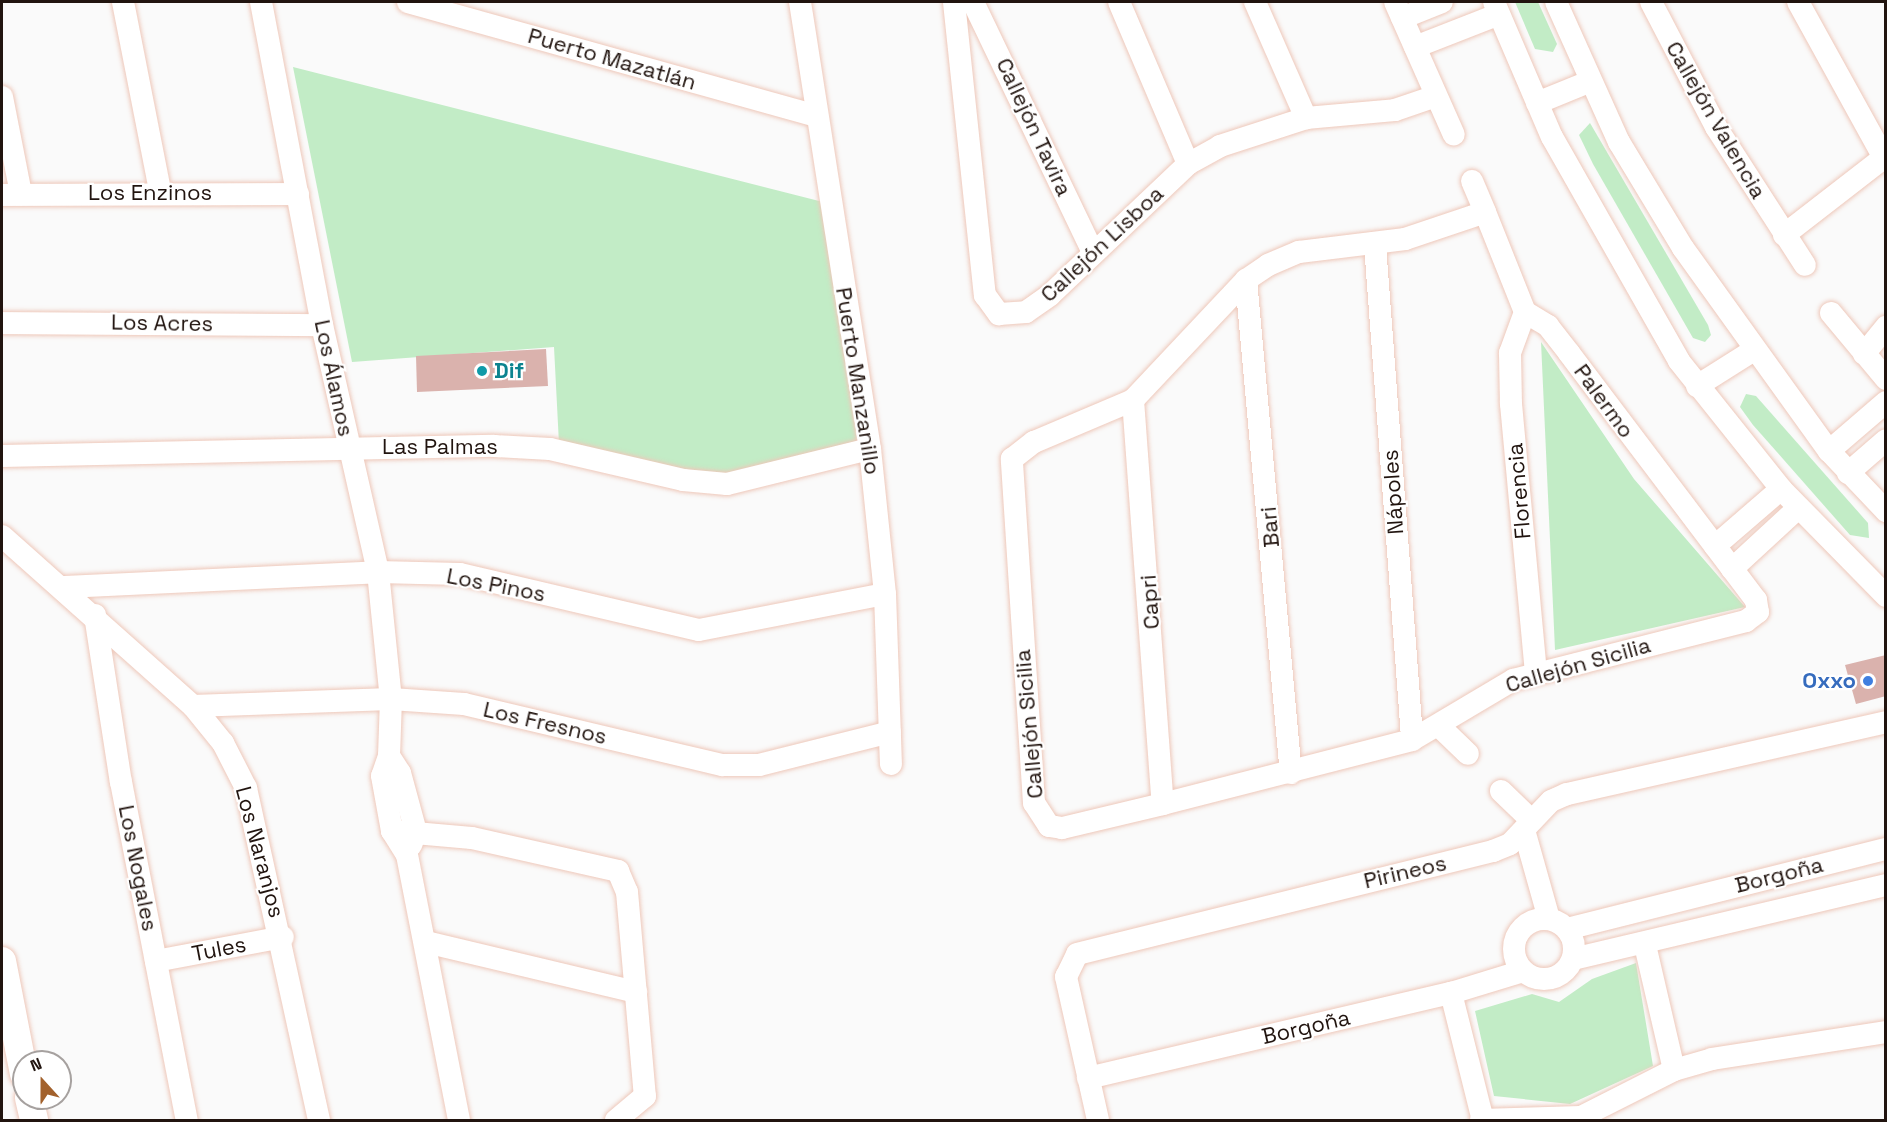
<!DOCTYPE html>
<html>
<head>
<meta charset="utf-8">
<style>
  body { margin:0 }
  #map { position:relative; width:1887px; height:1122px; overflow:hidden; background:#fafafa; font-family:"Space Grotesk",sans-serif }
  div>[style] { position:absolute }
  .green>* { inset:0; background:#c2ecc6 }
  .building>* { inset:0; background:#dab2ad }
  .roads { filter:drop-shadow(0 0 2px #eec8ba) drop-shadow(0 0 2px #eec8ba) }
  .minor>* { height:22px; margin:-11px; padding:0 11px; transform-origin:11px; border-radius:11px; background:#fff }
  .minor>.ring { margin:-11px; padding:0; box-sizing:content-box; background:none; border:22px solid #fff; border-radius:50% }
  .tertiary>* { height:28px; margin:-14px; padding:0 14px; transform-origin:14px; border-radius:14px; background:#fff }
  .dots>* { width:16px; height:16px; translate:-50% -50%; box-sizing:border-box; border:3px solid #fff; border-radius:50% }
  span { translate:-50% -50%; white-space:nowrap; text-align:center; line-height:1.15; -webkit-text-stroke:4.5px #fff; paint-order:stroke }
  .street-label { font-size:22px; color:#21140f }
  .culture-label { font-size:22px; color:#0d838f; font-weight:700 }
  .left { translate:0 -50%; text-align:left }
  .shop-label { font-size:22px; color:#366cbe; font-weight:700 }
  .right { translate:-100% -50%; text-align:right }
  .frame { position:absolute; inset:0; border:3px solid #21140f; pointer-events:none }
  .north { position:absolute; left:12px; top:1050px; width:60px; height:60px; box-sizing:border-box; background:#fff; border:2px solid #a6a19f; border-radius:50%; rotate:339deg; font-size:16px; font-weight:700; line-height:24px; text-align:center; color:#21140f }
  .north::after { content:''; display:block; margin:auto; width:21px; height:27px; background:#a2612c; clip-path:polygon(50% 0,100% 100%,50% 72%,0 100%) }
</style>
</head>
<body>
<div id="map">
  <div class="green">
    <i style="clip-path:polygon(1515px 2px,1538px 2px,1557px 44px,1553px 52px,1535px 49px)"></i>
    <i style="clip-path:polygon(293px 67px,823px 202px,864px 439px,732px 480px,559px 444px,554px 347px,352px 362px)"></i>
    <i style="clip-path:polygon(1590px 123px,1708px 325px,1711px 335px,1705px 342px,1693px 338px,1593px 164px,1579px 135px)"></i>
    <i style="clip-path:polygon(1541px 342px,1634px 479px,1745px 607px,1555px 650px)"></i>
    <i style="clip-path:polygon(1746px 394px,1756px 396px,1868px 523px,1869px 538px,1850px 535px,1753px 425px,1740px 407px)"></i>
    <i style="clip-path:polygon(1636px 963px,1653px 1066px,1570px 1104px,1494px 1096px,1475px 1011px,1532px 994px,1559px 1002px,1592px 979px)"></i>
  </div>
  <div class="building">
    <i style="clip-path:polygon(546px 349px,548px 386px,417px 392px,416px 356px)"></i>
    <i style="clip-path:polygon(1886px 655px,1886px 696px,1856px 704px,1845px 665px)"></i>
  </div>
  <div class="roads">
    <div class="minor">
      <i style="left:123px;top:2px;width:193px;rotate:78.9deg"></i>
      <i style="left:261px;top:2px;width:329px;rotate:79.3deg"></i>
      <i style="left:322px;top:325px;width:253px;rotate:77.2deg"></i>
      <i style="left:378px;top:572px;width:128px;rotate:84.2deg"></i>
      <i style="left:391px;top:699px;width:57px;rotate:92deg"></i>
      <i style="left:389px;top:756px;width:21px;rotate:109deg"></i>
      <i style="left:382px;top:776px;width:56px;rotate:79.7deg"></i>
      <i style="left:392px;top:831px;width:28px;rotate:58deg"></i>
      <i style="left:407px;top:855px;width:270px;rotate:78.9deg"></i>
      <i style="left:408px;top:2px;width:423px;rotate:15.6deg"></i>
      <i style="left:800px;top:2px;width:452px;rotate:81.1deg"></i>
      <i style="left:870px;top:449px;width:146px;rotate:84.1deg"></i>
      <i style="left:885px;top:594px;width:170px;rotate:88deg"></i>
      <i style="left:954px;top:2px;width:295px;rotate:84deg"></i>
      <i style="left:985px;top:295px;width:24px;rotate:54deg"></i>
      <i style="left:999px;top:314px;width:27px;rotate:-4deg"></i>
      <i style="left:1026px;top:312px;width:29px;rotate:-35deg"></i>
      <i style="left:1050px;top:295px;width:190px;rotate:-43.5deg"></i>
      <i style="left:1188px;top:164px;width:37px;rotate:-29deg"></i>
      <i style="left:1220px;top:146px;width:90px;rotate:-18deg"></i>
      <i style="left:1306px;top:118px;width:89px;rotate:-5.1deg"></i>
      <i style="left:1395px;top:110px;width:43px;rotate:-18.9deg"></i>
      <i style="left:973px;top:2px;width:277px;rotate:64.4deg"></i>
      <i style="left:1119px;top:2px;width:176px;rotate:66.9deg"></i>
      <i style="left:1255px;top:2px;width:127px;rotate:66.3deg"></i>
      <i style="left:1395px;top:2px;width:145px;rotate:66.1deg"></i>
      <i style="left:1494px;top:2px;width:147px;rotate:66.8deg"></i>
      <i style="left:1552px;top:137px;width:257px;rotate:60.4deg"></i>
      <i style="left:1679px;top:361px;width:164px;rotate:51.4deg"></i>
      <i style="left:1781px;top:489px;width:150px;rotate:45.5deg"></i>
      <i style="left:1556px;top:2px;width:154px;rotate:65.8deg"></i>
      <i style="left:1619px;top:142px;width:124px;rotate:58.9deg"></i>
      <i style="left:1683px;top:248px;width:250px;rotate:54.3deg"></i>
      <i style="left:1829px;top:451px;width:83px;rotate:46.5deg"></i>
      <i style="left:1651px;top:2px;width:141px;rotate:62.5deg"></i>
      <i style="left:1716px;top:127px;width:164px;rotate:57.2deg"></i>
      <i style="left:1798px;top:2px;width:178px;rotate:61.1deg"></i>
      <i style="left:1402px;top:18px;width:43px;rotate:-21.8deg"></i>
      <i style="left:1415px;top:47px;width:90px;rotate:-21.4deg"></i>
      <i style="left:2px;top:97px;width:99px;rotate:78.9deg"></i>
      <i style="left:1537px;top:103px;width:58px;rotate:-22.2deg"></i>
      <i style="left:1472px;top:181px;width:34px;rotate:67deg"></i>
      <i style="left:1485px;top:212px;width:108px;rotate:68.2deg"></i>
      <i style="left:1525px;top:312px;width:27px;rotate:31deg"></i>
      <i style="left:1548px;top:326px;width:34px;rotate:52deg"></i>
      <i style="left:1569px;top:353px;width:310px;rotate:52.9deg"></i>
      <i style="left:1756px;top:600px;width:12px;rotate:81deg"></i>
      <i style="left:1758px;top:612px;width:15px;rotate:143deg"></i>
      <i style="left:1746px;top:621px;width:240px;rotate:165.8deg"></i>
      <i style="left:1513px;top:680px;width:117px;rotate:149.3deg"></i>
      <i style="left:1412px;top:740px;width:257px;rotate:165.6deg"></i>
      <i style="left:1163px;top:804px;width:104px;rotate:166.6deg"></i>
      <i style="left:1062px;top:828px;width:13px;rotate:-171deg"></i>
      <i style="left:1049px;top:826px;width:27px;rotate:-123deg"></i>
      <i style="left:1034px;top:803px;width:345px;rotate:-93.7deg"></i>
      <i style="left:1012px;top:459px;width:28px;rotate:-38deg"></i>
      <i style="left:1034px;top:442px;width:108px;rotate:-23deg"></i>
      <i style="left:1133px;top:400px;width:165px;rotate:-46.7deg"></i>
      <i style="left:1246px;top:280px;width:27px;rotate:-34deg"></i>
      <i style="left:1268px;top:265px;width:34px;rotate:-23deg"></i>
      <i style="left:1299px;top:252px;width:107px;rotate:-7deg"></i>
      <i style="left:1405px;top:239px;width:84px;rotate:-18.6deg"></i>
      <i style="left:2px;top:195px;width:296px;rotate:-0.2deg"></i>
      <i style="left:1784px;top:235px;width:129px;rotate:-37.8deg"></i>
      <i style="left:1375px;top:245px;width:496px;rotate:85.7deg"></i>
      <i style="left:1246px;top:280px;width:495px;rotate:84.8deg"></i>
      <i style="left:1525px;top:312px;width:44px;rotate:110.1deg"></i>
      <i style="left:1510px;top:353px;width:51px;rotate:88.9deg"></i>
      <i style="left:1511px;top:404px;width:270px;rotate:84.7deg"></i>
      <i style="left:1831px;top:313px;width:86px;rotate:50.2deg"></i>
      <i style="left:2px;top:323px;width:320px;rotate:0.4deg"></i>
      <i style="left:1864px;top:354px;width:35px;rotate:-51deg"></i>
      <i style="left:1697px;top:386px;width:67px;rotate:-32.3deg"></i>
      <i style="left:1133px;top:400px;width:405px;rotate:85.8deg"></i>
      <i style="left:1829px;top:451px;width:75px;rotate:-40.7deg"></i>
      <i style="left:2px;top:456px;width:492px;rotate:-1.2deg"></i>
      <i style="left:494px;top:446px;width:56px;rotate:3.1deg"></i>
      <i style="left:550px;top:449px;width:137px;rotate:13.1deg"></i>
      <i style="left:683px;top:480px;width:44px;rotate:5.2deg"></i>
      <i style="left:727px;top:484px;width:147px;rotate:-13.8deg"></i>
      <i style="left:1848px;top:473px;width:50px;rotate:-41deg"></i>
      <i style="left:2px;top:536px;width:256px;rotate:41.7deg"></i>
      <i style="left:193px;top:706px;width:48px;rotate:51deg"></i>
      <i style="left:223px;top:743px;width:51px;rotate:62.9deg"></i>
      <i style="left:246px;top:788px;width:340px;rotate:77.6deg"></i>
      <i style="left:1715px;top:546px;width:87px;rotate:-40.8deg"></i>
      <i style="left:1732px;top:569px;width:90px;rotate:-42.7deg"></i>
      <i style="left:65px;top:587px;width:313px;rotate:-2.7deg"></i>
      <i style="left:378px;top:572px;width:82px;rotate:1.4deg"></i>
      <i style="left:460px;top:574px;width:245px;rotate:13.2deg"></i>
      <i style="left:699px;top:630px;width:189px;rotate:-11deg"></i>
      <i style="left:95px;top:615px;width:169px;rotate:81.2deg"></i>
      <i style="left:121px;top:782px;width:344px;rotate:79deg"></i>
      <i style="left:193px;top:706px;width:198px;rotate:-2deg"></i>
      <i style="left:391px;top:699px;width:73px;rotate:3.9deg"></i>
      <i style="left:464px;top:704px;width:266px;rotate:13.3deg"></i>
      <i style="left:723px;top:765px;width:36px"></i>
      <i style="left:759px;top:765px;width:135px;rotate:-14.1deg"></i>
      <i style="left:1439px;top:726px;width:40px;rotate:44deg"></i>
      <i style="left:389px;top:756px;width:20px;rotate:57deg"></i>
      <i style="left:400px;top:773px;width:61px;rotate:74.8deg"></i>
      <i style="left:416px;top:832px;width:14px;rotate:111deg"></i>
      <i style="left:1501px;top:791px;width:42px;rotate:44deg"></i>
      <i style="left:1524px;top:830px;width:92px;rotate:74.3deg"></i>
      <i style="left:392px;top:831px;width:80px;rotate:5deg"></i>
      <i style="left:472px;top:838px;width:150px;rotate:12.7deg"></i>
      <i style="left:618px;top:871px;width:23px;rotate:67deg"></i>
      <i style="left:627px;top:892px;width:205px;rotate:85deg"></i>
      <i style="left:645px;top:1096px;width:38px;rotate:140deg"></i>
      <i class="ring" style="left:1514px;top:919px;width:38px;height:38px"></i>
      <i style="left:1567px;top:929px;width:329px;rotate:-14.1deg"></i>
      <i style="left:426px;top:942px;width:216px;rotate:13.4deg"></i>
      <i style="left:1645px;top:945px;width:128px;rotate:76.9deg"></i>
      <i style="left:1573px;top:959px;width:322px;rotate:-13.3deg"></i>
      <i style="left:156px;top:961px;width:129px;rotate:-10.7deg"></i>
      <i style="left:1451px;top:993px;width:131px;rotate:75.9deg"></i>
      <i style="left:1088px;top:1078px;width:373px;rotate:-13.2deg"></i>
      <i style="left:1451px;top:993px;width:75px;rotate:-17deg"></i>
      <i style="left:1098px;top:1120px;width:147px;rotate:-102.6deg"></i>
      <i style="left:1066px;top:977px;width:25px;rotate:-64deg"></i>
      <i style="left:1077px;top:954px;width:429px;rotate:-13.9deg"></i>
      <i style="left:1493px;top:851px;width:18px;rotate:-22deg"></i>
      <i style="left:1510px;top:844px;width:59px;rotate:-46.4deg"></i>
      <i style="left:1551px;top:801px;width:17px;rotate:-24deg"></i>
      <i style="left:1567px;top:794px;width:327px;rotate:-12.7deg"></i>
      <i style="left:1481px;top:1120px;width:100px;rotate:-1.7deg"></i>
      <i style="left:1581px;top:1117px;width:104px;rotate:-26.8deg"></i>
      <i style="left:1674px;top:1070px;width:40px;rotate:-16deg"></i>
      <i style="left:1712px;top:1059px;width:176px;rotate:-8.8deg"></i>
    </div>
    <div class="tertiary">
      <i style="left:2px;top:961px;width:115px;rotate:79deg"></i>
      <i style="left:29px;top:1098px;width:23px;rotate:77deg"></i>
    </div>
  </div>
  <div class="dots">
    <i style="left:482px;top:371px;background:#0f9aa8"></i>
    <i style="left:1868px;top:681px;background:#3f7fe0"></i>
  </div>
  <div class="street-label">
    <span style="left:612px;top:59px;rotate:16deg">Puerto Mazatlán</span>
    <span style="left:1716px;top:120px;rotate:60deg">Callejón Valencia</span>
    <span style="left:1034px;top:127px;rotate:65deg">Callejón Tavira</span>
    <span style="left:150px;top:193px">Los Enzinos</span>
    <span style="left:1102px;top:244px;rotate:-43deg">Callejón Lisboa</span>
    <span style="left:162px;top:323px;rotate:1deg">Los Acres</span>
    <span style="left:334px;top:378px;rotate:78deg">Los Álamos</span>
    <span style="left:858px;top:381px;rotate:81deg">Puerto Manzanillo</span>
    <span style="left:1604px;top:401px;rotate:54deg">Palermo</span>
    <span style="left:440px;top:447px">Las Palmas</span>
    <span style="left:1519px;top:491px;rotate:-95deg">Florencia</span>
    <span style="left:1393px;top:492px;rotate:-94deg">Nápoles</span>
    <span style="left:1270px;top:527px;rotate:-95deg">Bari</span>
    <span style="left:496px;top:585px;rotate:11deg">Los Pinos</span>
    <span style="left:1150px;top:602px;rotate:-94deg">Capri</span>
    <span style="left:1578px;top:665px;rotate:-16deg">Callejón Sicilia</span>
    <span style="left:545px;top:723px;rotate:13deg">Los Fresnos</span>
    <span style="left:1029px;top:724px;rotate:-95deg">Callejón Sicilia</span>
    <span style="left:260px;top:852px;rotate:75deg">Los Naranjos</span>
    <span style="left:138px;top:868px;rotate:79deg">Los Nogales</span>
    <span style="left:1405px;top:872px;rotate:-13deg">Pirineos</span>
    <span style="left:1779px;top:875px;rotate:-14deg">Borgoña</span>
    <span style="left:219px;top:949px;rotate:-11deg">Tules</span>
    <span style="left:1306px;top:1027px;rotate:-13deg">Borgoña</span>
  </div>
  <div class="culture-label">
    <span class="left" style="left:494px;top:371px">Dif</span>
  </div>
  <div class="shop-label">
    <span class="right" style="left:1856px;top:681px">Oxxo</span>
  </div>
  <div class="frame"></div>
  <div class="north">N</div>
</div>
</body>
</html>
